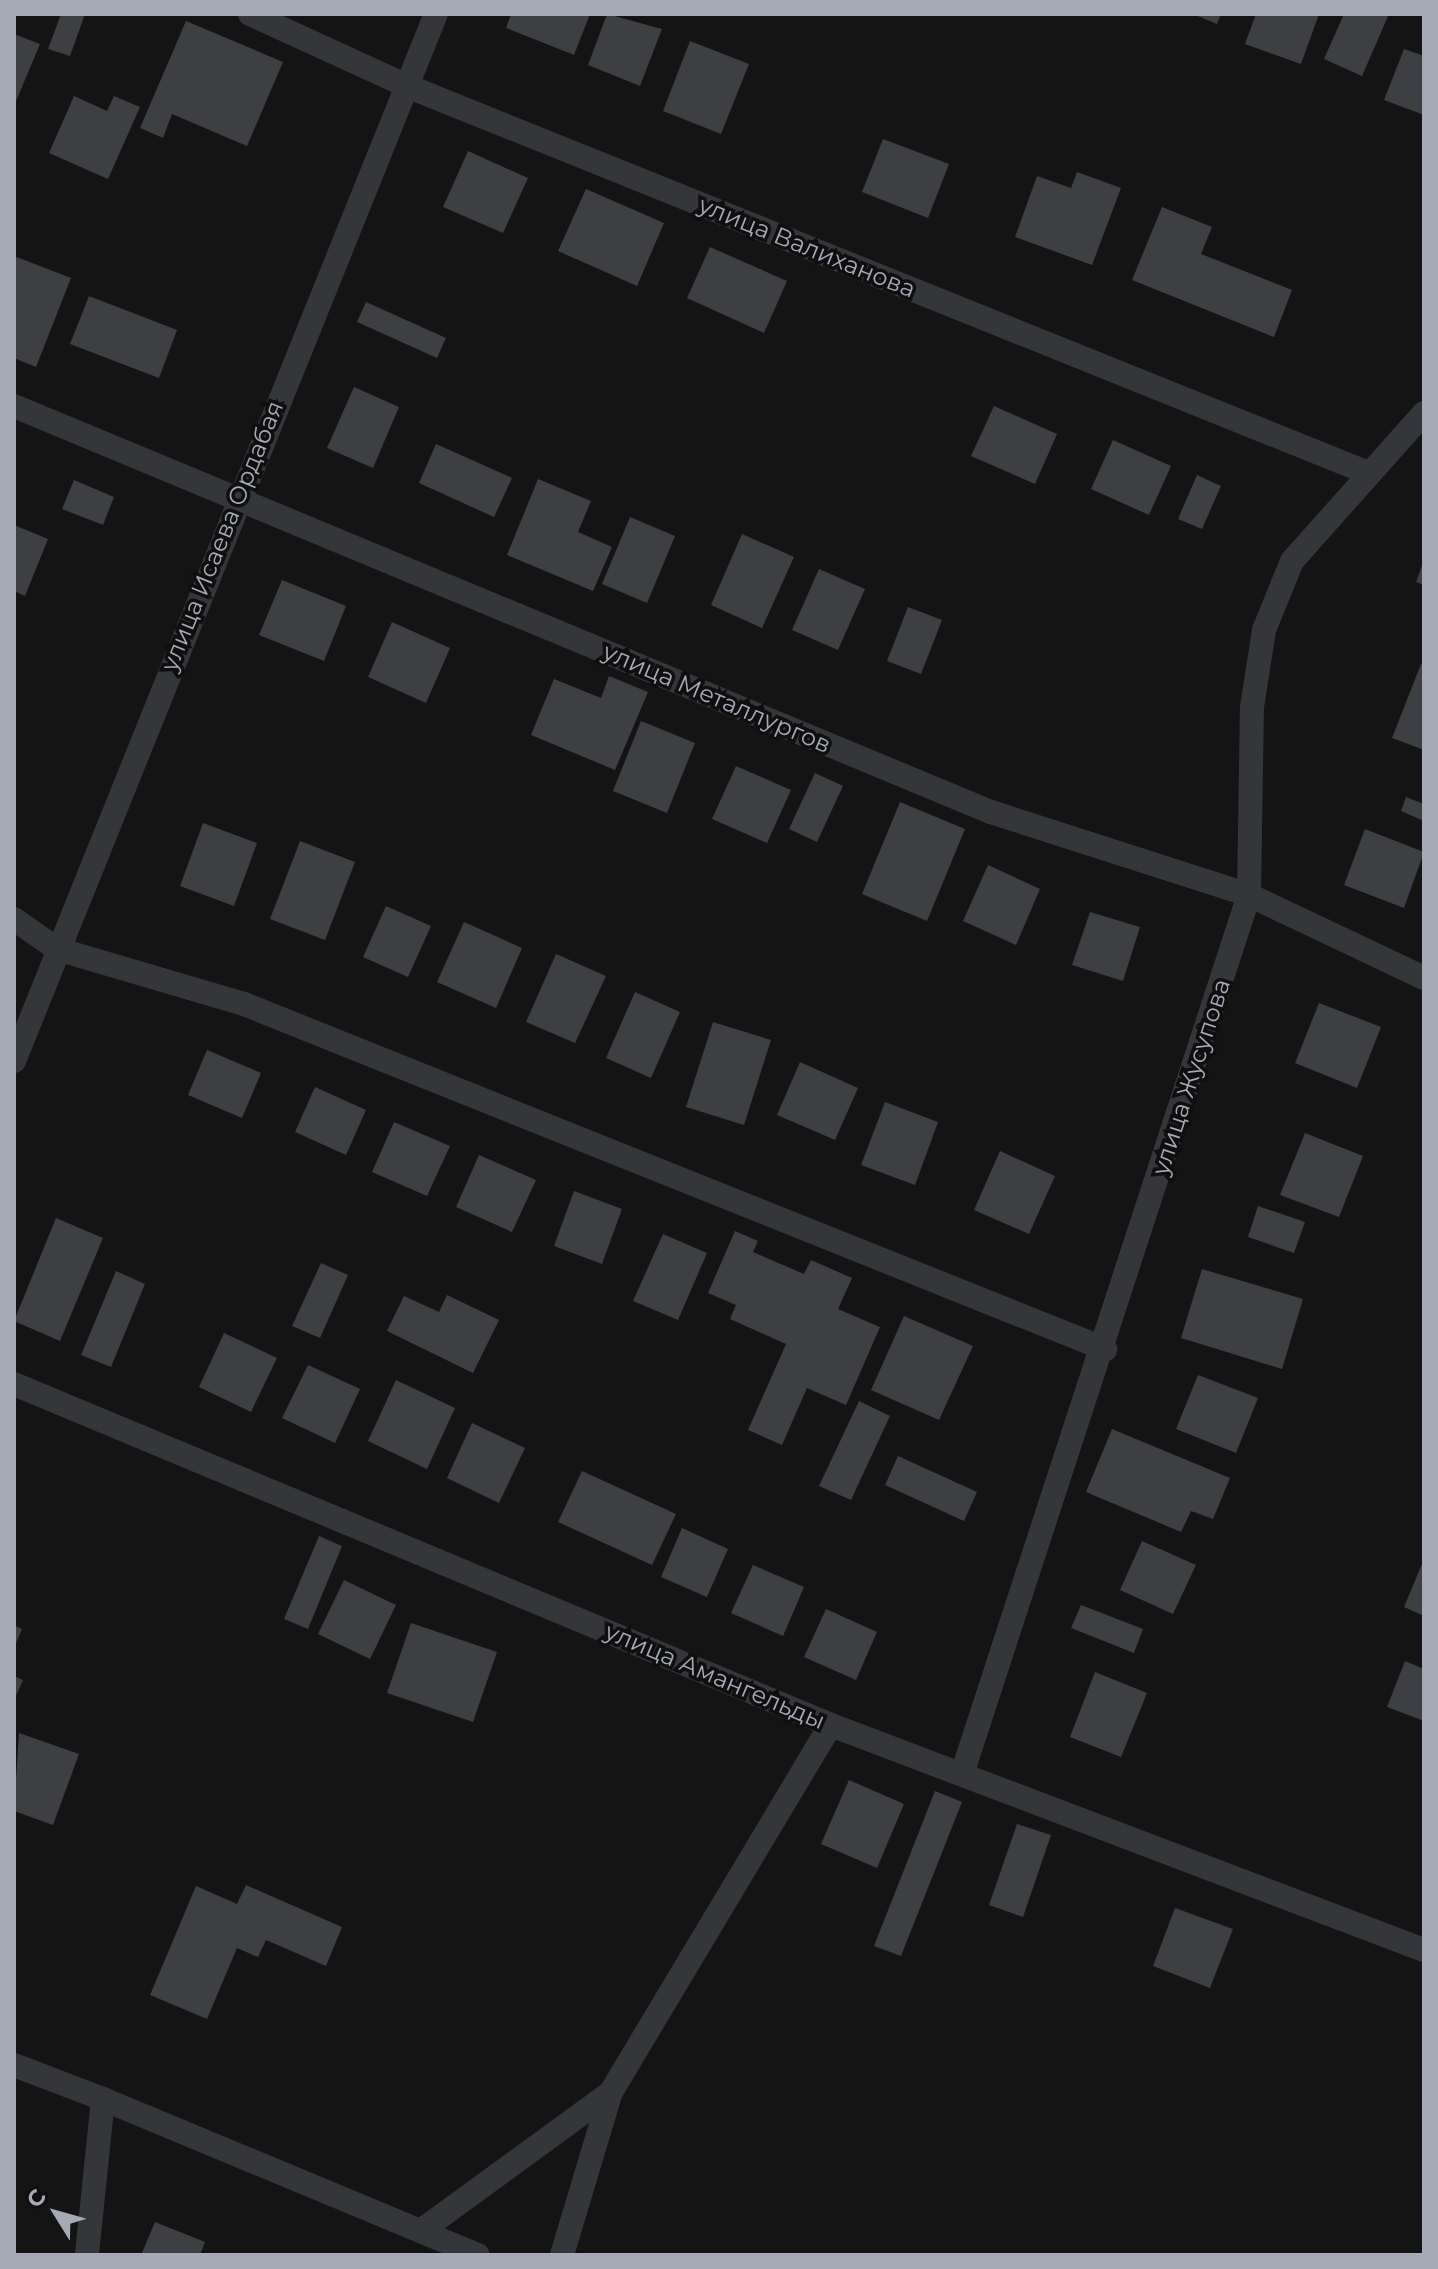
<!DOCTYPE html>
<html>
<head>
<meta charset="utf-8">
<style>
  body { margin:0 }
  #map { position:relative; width:1438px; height:2269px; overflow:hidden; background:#141415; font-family:Montserrat,sans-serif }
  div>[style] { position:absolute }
  .building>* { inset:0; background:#3e3f42 }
  .minor>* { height:24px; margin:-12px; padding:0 12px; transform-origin:12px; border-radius:12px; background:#35363a }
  span { translate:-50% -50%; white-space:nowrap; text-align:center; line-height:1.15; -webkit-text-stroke:7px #0f0f10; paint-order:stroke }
  .street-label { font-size:24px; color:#a6aab6 }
  .frame { position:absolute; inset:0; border:16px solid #a6aab6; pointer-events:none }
  .north { position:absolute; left:16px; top:2173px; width:80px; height:80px; -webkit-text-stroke:6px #0f0f10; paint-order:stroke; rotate:307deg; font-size:22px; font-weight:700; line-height:32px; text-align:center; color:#a6aab6 }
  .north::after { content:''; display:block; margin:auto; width:28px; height:36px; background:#a6aab6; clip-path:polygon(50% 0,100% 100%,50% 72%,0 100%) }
</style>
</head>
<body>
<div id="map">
  <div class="building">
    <i style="clip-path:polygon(61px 14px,85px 14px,70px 56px,48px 49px)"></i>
    <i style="clip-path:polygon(511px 14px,590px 14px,574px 55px,506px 28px)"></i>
    <i style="clip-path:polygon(607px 14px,662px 29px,640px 86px,588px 65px)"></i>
    <i style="clip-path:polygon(1193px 14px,1221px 14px,1217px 24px)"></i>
    <i style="clip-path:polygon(1256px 14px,1319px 14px,1301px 64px,1245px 44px)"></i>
    <i style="clip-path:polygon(1344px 14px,1389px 14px,1362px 76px,1324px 59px)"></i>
    <i style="clip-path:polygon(186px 21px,283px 62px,247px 146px,172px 114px,163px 138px,140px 128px)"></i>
    <i style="clip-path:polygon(14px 34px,40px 44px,14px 106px)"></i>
    <i style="clip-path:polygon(690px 41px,749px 64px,721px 134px,663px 111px)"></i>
    <i style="clip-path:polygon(1404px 49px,1424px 56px,1424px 115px,1384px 100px)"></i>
    <i style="clip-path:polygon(74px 96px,107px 111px,114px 96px,140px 107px,108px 179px,49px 153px)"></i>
    <i style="clip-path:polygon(883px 139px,949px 164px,928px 218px,862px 192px)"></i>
    <i style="clip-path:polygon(468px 151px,528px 178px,503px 233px,443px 207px)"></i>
    <i style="clip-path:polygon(1077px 172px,1121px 188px,1092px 265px,1015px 237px,1037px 176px,1071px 188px)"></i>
    <i style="clip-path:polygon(586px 189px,664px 223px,637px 286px,558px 251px)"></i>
    <i style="clip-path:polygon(1162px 207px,1212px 227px,1201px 254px,1292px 290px,1274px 337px,1132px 280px)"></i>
    <i style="clip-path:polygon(710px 247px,787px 281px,764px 333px,687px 298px)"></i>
    <i style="clip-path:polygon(14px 256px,71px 278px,36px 367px,14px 358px)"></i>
    <i style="clip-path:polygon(89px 296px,177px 330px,159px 378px,70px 344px)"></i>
    <i style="clip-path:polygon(366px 302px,446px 338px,437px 358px,357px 322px)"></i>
    <i style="clip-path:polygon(354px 387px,399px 407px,373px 468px,327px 448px)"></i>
    <i style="clip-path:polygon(994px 406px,1057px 434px,1035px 484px,971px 456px)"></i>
    <i style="clip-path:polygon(1113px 440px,1171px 466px,1149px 515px,1091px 489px)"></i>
    <i style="clip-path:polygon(436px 444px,512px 478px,494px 517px,419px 483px)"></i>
    <i style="clip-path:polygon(1197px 475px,1221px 486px,1202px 529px,1178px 519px)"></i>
    <i style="clip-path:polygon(538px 479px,591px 501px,578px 532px,612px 547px,593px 591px,507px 555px)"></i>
    <i style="clip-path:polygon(74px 480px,114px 497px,103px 525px,62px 509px)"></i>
    <i style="clip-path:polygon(630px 517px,675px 536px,647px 603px,602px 584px)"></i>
    <i style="clip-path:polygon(14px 525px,48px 539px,25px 596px,14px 591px)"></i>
    <i style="clip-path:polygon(742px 534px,794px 557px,762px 628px,711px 605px)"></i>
    <i style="clip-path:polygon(1424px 560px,1424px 585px,1416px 582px)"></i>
    <i style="clip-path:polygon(819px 569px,865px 589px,838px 650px,792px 630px)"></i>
    <i style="clip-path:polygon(282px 580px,346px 606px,324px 661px,259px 635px)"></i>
    <i style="clip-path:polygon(908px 607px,942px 620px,921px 674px,887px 661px)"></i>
    <i style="clip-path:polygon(392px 622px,450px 648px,426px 703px,368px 677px)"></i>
    <i style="clip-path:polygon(1421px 664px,1424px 665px,1424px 750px,1392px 738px)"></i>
    <i style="clip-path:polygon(609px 676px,648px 692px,615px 770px,531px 735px,554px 679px,601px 698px)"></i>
    <i style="clip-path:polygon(641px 721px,695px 743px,667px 813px,613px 791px)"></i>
    <i style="clip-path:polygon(736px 766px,791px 790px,767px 843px,712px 819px)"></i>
    <i style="clip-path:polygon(815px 773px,843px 786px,817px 842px,789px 829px)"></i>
    <i style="clip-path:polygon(1406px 797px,1424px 804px,1424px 821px,1401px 811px)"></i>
    <i style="clip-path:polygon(900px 802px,965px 829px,927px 921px,862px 894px)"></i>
    <i style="clip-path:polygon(203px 823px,257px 843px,234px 906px,180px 886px)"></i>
    <i style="clip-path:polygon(1365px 829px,1424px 852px,1404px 908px,1344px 885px)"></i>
    <i style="clip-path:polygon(300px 841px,355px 862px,325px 940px,270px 919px)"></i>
    <i style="clip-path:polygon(988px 865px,1040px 889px,1016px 945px,963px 921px)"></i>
    <i style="clip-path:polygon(386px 906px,431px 926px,408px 977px,363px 957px)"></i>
    <i style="clip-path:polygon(1090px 912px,1140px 927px,1123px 981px,1072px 965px)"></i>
    <i style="clip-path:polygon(464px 922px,522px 948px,496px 1008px,437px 982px)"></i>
    <i style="clip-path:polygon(556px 954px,606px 976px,575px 1043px,526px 1022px)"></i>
    <i style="clip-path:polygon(635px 992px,680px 1012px,651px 1078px,606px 1058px)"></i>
    <i style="clip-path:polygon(1319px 1003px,1381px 1027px,1357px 1088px,1295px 1063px)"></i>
    <i style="clip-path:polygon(713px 1022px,771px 1040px,744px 1125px,686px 1107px)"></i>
    <i style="clip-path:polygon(207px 1050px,261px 1073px,242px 1118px,188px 1095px)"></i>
    <i style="clip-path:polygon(800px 1062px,858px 1088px,835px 1140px,777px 1115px)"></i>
    <i style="clip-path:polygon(315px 1087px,366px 1110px,346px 1155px,295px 1132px)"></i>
    <i style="clip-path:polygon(885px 1102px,938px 1122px,915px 1185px,861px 1165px)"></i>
    <i style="clip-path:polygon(394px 1122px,450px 1146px,427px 1196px,372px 1172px)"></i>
    <i style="clip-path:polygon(1305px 1133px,1363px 1156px,1339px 1217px,1280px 1195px)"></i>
    <i style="clip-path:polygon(1000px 1151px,1055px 1176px,1029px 1234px,974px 1210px)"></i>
    <i style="clip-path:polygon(479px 1155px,536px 1180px,512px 1232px,456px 1207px)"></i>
    <i style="clip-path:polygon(574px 1191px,622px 1209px,602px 1264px,554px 1246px)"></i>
    <i style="clip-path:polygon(1258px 1206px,1305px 1222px,1294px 1253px,1248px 1237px)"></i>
    <i style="clip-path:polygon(56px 1218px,103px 1238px,60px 1341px,14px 1321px)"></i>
    <i style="clip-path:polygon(735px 1231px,758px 1241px,753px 1252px,804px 1274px,811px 1260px,852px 1278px,838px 1309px,880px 1327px,846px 1405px,807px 1388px,782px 1445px,748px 1430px,786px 1344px,730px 1319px,736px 1305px,708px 1293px)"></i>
    <i style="clip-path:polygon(663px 1234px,707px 1253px,678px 1320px,633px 1301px)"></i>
    <i style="clip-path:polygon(321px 1263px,348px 1275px,320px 1338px,292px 1326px)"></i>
    <i style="clip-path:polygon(1202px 1269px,1303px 1299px,1282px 1369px,1181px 1338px)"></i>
    <i style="clip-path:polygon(116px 1271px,145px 1284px,111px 1367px,81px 1355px)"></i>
    <i style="clip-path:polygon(447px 1295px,499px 1320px,473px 1373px,387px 1331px,404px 1296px,439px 1312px)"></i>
    <i style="clip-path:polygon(904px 1316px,973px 1346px,939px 1420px,871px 1390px)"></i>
    <i style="clip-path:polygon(224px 1333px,277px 1358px,251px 1412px,199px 1387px)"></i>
    <i style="clip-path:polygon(308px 1365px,360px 1389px,335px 1443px,282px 1418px)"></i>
    <i style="clip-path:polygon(1198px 1375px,1258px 1398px,1236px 1453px,1176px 1429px)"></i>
    <i style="clip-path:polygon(396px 1380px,455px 1408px,427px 1469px,368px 1441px)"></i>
    <i style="clip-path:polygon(859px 1401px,890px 1416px,851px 1500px,819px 1486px)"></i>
    <i style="clip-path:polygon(472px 1423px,525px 1448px,499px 1503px,447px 1478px)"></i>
    <i style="clip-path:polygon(1112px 1429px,1230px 1478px,1213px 1519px,1191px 1511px,1181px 1532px,1086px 1492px)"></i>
    <i style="clip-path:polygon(898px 1456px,977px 1492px,964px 1521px,885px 1485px)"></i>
    <i style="clip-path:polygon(582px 1471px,676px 1514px,652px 1565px,558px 1522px)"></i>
    <i style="clip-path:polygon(682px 1528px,728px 1549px,707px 1597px,661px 1577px)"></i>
    <i style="clip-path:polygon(319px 1536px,342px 1546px,308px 1629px,284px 1619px)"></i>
    <i style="clip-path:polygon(1142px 1541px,1196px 1565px,1173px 1614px,1120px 1590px)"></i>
    <i style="clip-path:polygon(1424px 1559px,1424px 1616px,1404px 1607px)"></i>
    <i style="clip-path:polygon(753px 1565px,804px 1587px,783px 1636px,731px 1613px)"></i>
    <i style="clip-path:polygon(344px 1580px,396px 1605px,370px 1659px,318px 1634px)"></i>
    <i style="clip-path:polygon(1081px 1605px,1143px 1629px,1134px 1653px,1071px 1628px)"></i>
    <i style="clip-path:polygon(826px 1609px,877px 1632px,856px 1680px,804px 1657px)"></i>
    <i style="clip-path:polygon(411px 1623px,497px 1652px,473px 1722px,387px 1693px)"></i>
    <i style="clip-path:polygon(14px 1625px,22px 1629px,14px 1648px)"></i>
    <i style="clip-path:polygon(1405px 1661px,1424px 1669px,1424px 1721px,1387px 1707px)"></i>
    <i style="clip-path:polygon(1095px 1672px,1147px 1693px,1121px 1757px,1070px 1737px)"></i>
    <i style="clip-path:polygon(14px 1676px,23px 1680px,14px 1700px)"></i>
    <i style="clip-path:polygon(19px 1733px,79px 1754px,53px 1825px,14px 1811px)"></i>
    <i style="clip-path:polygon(849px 1780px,904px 1804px,877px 1868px,821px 1844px)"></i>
    <i style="clip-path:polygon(935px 1791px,962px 1802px,901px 1956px,874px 1946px)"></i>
    <i style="clip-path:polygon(1017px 1824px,1051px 1835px,1023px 1917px,989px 1905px)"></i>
    <i style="clip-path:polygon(246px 1885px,342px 1927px,326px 1966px,266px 1940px,258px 1957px,237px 1948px,207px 2019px,150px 1995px,196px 1886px,237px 1904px)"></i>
    <i style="clip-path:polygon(1175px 1908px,1233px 1929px,1210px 1988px,1153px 1966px)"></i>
    <i style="clip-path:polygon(155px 2222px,205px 2242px,200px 2255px,141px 2255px)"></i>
  </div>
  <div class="minor">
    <i style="left:250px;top:14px;width:178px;rotate:24.6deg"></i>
    <i style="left:412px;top:88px;width:1028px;rotate:21.93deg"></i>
    <i style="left:14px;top:406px;width:1058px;rotate:22.57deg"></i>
    <i style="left:991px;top:812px;width:271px;rotate:17.8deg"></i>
    <i style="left:1249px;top:895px;width:194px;rotate:25.4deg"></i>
    <i style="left:14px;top:919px;width:52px;rotate:34.9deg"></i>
    <i style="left:57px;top:949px;width:195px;rotate:16.4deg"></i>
    <i style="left:244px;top:1004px;width:928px;rotate:21.84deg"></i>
    <i style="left:14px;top:1061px;width:1129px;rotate:-68.05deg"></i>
    <i style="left:14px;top:1384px;width:885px;rotate:22.65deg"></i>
    <i style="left:831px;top:1725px;width:634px;rotate:20.78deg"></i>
    <i style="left:963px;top:1771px;width:922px;rotate:-71.92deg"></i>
    <i style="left:1249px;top:895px;width:188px;rotate:-89.1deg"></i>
    <i style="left:1252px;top:707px;width:78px;rotate:-81.1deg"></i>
    <i style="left:1264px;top:630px;width:74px;rotate:-67.9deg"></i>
    <i style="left:1292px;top:561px;width:198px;rotate:-48.3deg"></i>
    <i style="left:14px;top:2065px;width:95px;rotate:20.9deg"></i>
    <i style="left:103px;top:2099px;width:157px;rotate:95.9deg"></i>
    <i style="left:103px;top:2099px;width:406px;rotate:22.6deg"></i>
    <i style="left:422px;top:2230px;width:234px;rotate:-36.1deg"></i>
    <i style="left:562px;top:2255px;width:170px;rotate:-73.3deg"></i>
    <i style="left:611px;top:2092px;width:428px;rotate:-59.1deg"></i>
  </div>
  <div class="street-label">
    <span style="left:807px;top:247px;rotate:22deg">улица Валиханова</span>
    <span style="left:222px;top:536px;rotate:-68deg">улица Исаева Ордабая</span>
    <span style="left:717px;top:698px;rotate:23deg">улица Металлургов</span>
    <span style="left:1191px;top:1077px;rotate:-72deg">улица Жусупова</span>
    <span style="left:715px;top:1676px;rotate:23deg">улица Амангельды</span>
  </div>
  <div class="frame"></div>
  <div class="north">С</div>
</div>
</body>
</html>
